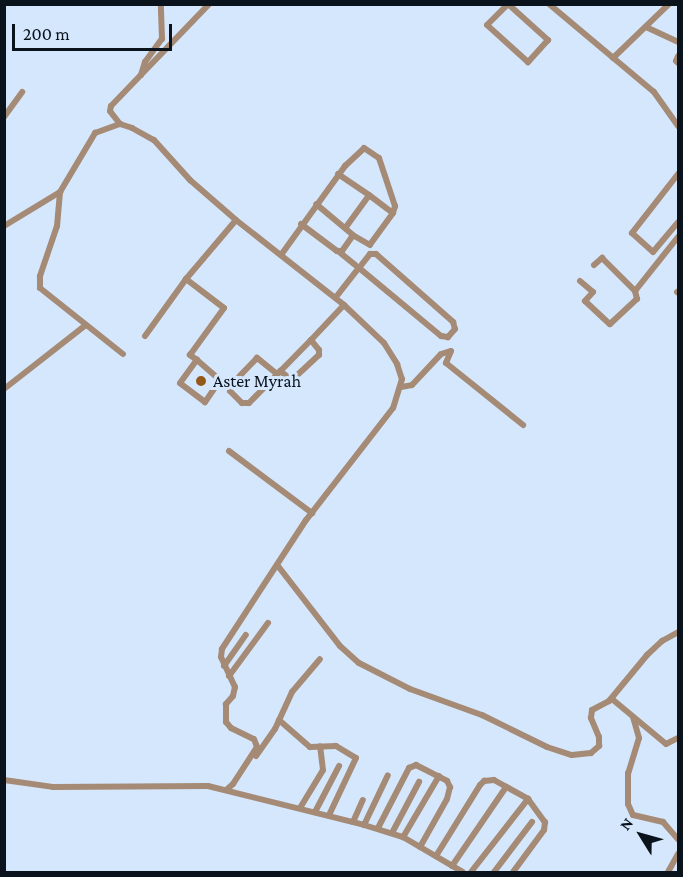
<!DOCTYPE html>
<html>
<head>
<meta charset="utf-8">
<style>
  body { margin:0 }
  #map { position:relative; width:683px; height:877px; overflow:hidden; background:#d5e7fd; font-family:"Crimson Pro",serif }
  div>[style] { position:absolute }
  .minor>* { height:6px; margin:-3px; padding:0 3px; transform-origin:3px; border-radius:3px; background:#a58a75 }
  .dots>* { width:16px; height:16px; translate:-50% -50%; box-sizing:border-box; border:3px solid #d5e7fd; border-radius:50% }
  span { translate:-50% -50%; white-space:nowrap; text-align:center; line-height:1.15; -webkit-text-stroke:6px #d5e7fd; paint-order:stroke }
  .poi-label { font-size:18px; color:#0a121b }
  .left { translate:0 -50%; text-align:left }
  .frame { position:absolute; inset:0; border:6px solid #0a121b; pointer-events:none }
  .north { position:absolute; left:611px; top:805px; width:60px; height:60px; -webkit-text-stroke:4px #d5e7fd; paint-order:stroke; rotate:307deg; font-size:16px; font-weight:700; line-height:24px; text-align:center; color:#0a121b }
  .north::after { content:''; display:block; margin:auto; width:21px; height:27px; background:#0a121b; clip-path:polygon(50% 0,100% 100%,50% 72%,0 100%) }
  .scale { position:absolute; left:12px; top:24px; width:160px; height:27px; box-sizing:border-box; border:3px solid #0a121b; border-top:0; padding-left:8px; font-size:18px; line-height:21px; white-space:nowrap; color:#0a121b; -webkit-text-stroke:4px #d5e7fd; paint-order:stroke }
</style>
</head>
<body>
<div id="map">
  <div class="minor">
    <i style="left:508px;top:4px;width:54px;rotate:42deg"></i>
    <i style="left:548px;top:40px;width:30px;rotate:132deg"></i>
    <i style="left:528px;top:62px;width:55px;rotate:-137.9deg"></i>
    <i style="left:487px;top:25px;width:30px;rotate:-45deg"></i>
    <i style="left:549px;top:4px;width:137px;rotate:40deg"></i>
    <i style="left:654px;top:92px;width:42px;rotate:54.8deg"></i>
    <i style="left:646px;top:27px;width:35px;rotate:25deg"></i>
    <i style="left:678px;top:56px;width:5px;rotate:112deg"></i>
    <i style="left:676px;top:61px;width:3px;rotate:45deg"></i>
    <i style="left:613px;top:58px;width:78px;rotate:-44deg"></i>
    <i style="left:141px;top:75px;width:14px;rotate:-73deg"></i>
    <i style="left:145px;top:62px;width:29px;rotate:-54deg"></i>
    <i style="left:162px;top:39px;width:35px;rotate:-92deg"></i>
    <i style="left:4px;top:117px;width:31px;rotate:-54deg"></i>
    <i style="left:120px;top:124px;width:16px;rotate:-128deg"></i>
    <i style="left:110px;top:111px;width:5px;rotate:-79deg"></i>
    <i style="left:111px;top:106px;width:141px;rotate:-46.1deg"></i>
    <i style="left:338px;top:174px;width:37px;rotate:34deg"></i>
    <i style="left:678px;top:174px;width:75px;rotate:127.9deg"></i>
    <i style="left:632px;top:233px;width:28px;rotate:42deg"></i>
    <i style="left:653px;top:252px;width:39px;rotate:-50deg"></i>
    <i style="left:60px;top:192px;width:34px;rotate:95deg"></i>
    <i style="left:57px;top:226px;width:53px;rotate:108.8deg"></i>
    <i style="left:40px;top:276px;width:12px;rotate:90deg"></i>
    <i style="left:40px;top:288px;width:106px;rotate:38.5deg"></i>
    <i style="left:301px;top:224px;width:45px;rotate:36.9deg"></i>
    <i style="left:337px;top:251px;width:5px"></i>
    <i style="left:342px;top:251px;width:19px;rotate:-55deg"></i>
    <i style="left:353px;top:235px;width:48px;rotate:-140deg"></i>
    <i style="left:4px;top:226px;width:66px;rotate:-31.3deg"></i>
    <i style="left:60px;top:192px;width:69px;rotate:-59.3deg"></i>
    <i style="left:95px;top:133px;width:27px;rotate:-20deg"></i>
    <i style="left:120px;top:124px;width:13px;rotate:18deg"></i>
    <i style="left:132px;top:128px;width:25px;rotate:29deg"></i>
    <i style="left:154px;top:140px;width:54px;rotate:48deg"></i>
    <i style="left:190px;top:180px;width:61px;rotate:41deg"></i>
    <i style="left:236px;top:220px;width:137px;rotate:38.2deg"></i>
    <i style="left:344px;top:305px;width:55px;rotate:43.5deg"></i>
    <i style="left:384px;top:343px;width:25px;rotate:58deg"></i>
    <i style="left:397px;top:364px;width:16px;rotate:72deg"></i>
    <i style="left:402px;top:379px;width:30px;rotate:107deg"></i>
    <i style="left:393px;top:408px;width:142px;rotate:127.8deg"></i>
    <i style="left:306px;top:520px;width:154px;rotate:123.1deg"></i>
    <i style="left:222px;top:649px;width:8px;rotate:97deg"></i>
    <i style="left:221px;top:657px;width:33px;rotate:65deg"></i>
    <i style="left:235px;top:687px;width:9px;rotate:103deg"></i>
    <i style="left:233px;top:696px;width:11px;rotate:131deg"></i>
    <i style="left:226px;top:704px;width:18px;rotate:90deg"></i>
    <i style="left:226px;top:722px;width:8px;rotate:50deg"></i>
    <i style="left:231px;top:728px;width:25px;rotate:26deg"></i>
    <i style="left:254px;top:739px;width:9px;rotate:69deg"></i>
    <i style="left:257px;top:747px;width:44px;rotate:123deg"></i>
    <i style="left:233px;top:784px;width:9px;rotate:139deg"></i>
    <i style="left:346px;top:227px;width:39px;rotate:-54deg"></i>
    <i style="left:369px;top:195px;width:30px;rotate:37deg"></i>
    <i style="left:393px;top:213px;width:39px;rotate:126deg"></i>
    <i style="left:370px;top:245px;width:20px;rotate:-150deg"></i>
    <i style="left:338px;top:251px;width:22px;rotate:39deg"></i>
    <i style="left:281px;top:255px;width:110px;rotate:-54.3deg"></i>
    <i style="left:345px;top:166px;width:26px;rotate:-43deg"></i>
    <i style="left:364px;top:148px;width:18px;rotate:34deg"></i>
    <i style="left:379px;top:158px;width:51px;rotate:71.6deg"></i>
    <i style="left:395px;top:206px;width:7px;rotate:106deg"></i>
    <i style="left:594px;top:265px;width:11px;rotate:-41deg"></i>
    <i style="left:602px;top:258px;width:47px;rotate:45deg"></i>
    <i style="left:635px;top:291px;width:69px;rotate:-51.5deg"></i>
    <i style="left:580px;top:281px;width:17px;rotate:40deg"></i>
    <i style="left:593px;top:292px;width:12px;rotate:132deg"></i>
    <i style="left:585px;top:301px;width:34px;rotate:43deg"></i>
    <i style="left:610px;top:324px;width:37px;rotate:-43deg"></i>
    <i style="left:637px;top:299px;width:8px;rotate:-104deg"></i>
    <i style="left:677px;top:292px;width:1px;rotate:45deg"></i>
    <i style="left:336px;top:297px;width:37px;rotate:-52deg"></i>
    <i style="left:359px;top:268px;width:18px;rotate:-52deg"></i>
    <i style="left:370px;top:254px;width:6px"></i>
    <i style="left:376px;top:254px;width:103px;rotate:41.4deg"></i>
    <i style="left:453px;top:322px;width:7px;rotate:74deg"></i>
    <i style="left:455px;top:329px;width:11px;rotate:131deg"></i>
    <i style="left:448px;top:337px;width:7px;rotate:-172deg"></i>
    <i style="left:441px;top:336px;width:107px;rotate:-140.3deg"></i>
    <i style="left:145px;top:336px;width:70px;rotate:-54.3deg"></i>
    <i style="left:197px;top:360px;width:30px;rotate:41deg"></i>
    <i style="left:220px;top:380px;width:27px;rotate:124deg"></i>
    <i style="left:205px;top:402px;width:31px;rotate:-143deg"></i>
    <i style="left:180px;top:383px;width:29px;rotate:-54deg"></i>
    <i style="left:197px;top:360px;width:9px;rotate:-144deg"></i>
    <i style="left:190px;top:355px;width:58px;rotate:-54.1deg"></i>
    <i style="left:224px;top:308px;width:48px;rotate:-142.7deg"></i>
    <i style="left:186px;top:279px;width:77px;rotate:-49.7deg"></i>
    <i style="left:280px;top:371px;width:15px;rotate:37deg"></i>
    <i style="left:292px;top:380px;width:37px;rotate:-43deg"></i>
    <i style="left:319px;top:355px;width:5px;rotate:-90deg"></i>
    <i style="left:319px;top:350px;width:13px;rotate:-129deg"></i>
    <i style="left:277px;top:374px;width:26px;rotate:-141deg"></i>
    <i style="left:257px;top:358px;width:37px;rotate:134deg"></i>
    <i style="left:231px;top:385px;width:6px;rotate:99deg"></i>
    <i style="left:230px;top:391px;width:17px;rotate:45deg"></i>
    <i style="left:242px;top:403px;width:7px"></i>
    <i style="left:249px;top:403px;width:88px;rotate:-45.5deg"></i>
    <i style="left:311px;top:340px;width:48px;rotate:-46.7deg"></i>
    <i style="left:401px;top:387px;width:11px;rotate:-10deg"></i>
    <i style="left:412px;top:385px;width:42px;rotate:-46.9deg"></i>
    <i style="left:441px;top:354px;width:10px;rotate:-17deg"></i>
    <i style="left:451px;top:351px;width:13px;rotate:113deg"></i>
    <i style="left:446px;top:363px;width:99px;rotate:38.8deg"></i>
    <i style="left:4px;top:389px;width:104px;rotate:-38deg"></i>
    <i style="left:229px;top:451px;width:104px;rotate:36.8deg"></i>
    <i style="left:278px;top:566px;width:101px;rotate:52.2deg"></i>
    <i style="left:340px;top:646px;width:25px;rotate:42deg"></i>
    <i style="left:359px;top:663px;width:57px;rotate:27deg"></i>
    <i style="left:410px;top:689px;width:77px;rotate:19.9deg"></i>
    <i style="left:482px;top:715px;width:72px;rotate:26.2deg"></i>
    <i style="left:547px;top:747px;width:26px;rotate:18deg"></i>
    <i style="left:572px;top:755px;width:19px;rotate:-6deg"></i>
    <i style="left:591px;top:753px;width:11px;rotate:-41deg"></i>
    <i style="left:599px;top:746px;width:9px;rotate:-90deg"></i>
    <i style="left:599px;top:737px;width:21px;rotate:-113deg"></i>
    <i style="left:591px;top:718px;width:8px;rotate:-83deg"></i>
    <i style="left:592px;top:710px;width:19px;rotate:-28deg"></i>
    <i style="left:609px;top:701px;width:60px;rotate:-50.4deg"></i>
    <i style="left:647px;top:655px;width:21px;rotate:-43deg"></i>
    <i style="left:662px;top:641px;width:18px;rotate:-29deg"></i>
    <i style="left:224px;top:666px;width:38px;rotate:-55deg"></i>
    <i style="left:229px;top:676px;width:66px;rotate:-53.7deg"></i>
    <i style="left:609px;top:701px;width:4px;rotate:-34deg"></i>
    <i style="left:612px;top:699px;width:70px;rotate:39.8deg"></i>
    <i style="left:666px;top:744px;width:13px;rotate:-27deg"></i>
    <i style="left:633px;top:717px;width:22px;rotate:74deg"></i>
    <i style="left:639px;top:738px;width:37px;rotate:107deg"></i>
    <i style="left:628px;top:773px;width:31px;rotate:90deg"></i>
    <i style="left:628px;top:804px;width:12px;rotate:66deg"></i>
    <i style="left:633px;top:815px;width:31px;rotate:13deg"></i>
    <i style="left:663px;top:822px;width:23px;rotate:49deg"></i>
    <i style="left:279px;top:720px;width:41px;rotate:41.1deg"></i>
    <i style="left:310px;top:747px;width:26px;rotate:-2deg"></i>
    <i style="left:336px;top:746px;width:23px;rotate:31deg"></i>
    <i style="left:356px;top:758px;width:63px;rotate:115.3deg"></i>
    <i style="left:256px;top:756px;width:33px;rotate:-55deg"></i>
    <i style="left:275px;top:729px;width:41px;rotate:-65.3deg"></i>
    <i style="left:292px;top:692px;width:43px;rotate:-49.7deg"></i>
    <i style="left:439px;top:776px;width:71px;rotate:120.5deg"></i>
    <i style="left:403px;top:837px;width:69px;rotate:30.3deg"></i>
    <i style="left:4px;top:780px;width:49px;rotate:8.1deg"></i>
    <i style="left:53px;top:787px;width:155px;rotate:-0.4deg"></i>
    <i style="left:208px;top:786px;width:161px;rotate:14deg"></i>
    <i style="left:364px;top:825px;width:41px;rotate:17.1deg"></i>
    <i style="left:300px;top:808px;width:44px;rotate:-58.8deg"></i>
    <i style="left:323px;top:770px;width:24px;rotate:-97deg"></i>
    <i style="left:315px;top:812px;width:52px;rotate:-62.4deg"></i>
    <i style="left:353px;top:822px;width:24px;rotate:-66deg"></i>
    <i style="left:364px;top:825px;width:55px;rotate:-64.4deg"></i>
    <i style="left:378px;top:828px;width:68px;rotate:-62.7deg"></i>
    <i style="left:409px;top:768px;width:8px;rotate:-23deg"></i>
    <i style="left:416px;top:765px;width:35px;rotate:27deg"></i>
    <i style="left:447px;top:781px;width:7px;rotate:63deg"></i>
    <i style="left:450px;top:787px;width:12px;rotate:104deg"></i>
    <i style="left:447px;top:799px;width:55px;rotate:119.4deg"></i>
    <i style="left:392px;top:833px;width:58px;rotate:-62.1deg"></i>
    <i style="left:436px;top:856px;width:84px;rotate:-58.2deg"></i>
    <i style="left:480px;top:785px;width:6px;rotate:-45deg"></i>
    <i style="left:484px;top:781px;width:10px;rotate:-6deg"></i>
    <i style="left:494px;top:780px;width:39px;rotate:29deg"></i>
    <i style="left:528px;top:799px;width:29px;rotate:54deg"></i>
    <i style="left:545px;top:822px;width:8px;rotate:97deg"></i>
    <i style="left:544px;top:830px;width:52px;rotate:126.4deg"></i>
    <i style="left:452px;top:866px;width:96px;rotate:-55.6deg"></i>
    <i style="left:471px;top:872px;width:93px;rotate:-52deg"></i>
    <i style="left:494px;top:872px;width:63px;rotate:-52.8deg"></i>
    <i style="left:668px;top:872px;width:21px;rotate:-61deg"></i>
  </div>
  <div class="dots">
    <i style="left:201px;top:381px;background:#95581b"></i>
  </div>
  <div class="poi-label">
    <span class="left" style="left:213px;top:381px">Aster Myrah</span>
  </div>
  <div class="frame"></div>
  <div class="north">N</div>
  <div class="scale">200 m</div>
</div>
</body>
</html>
